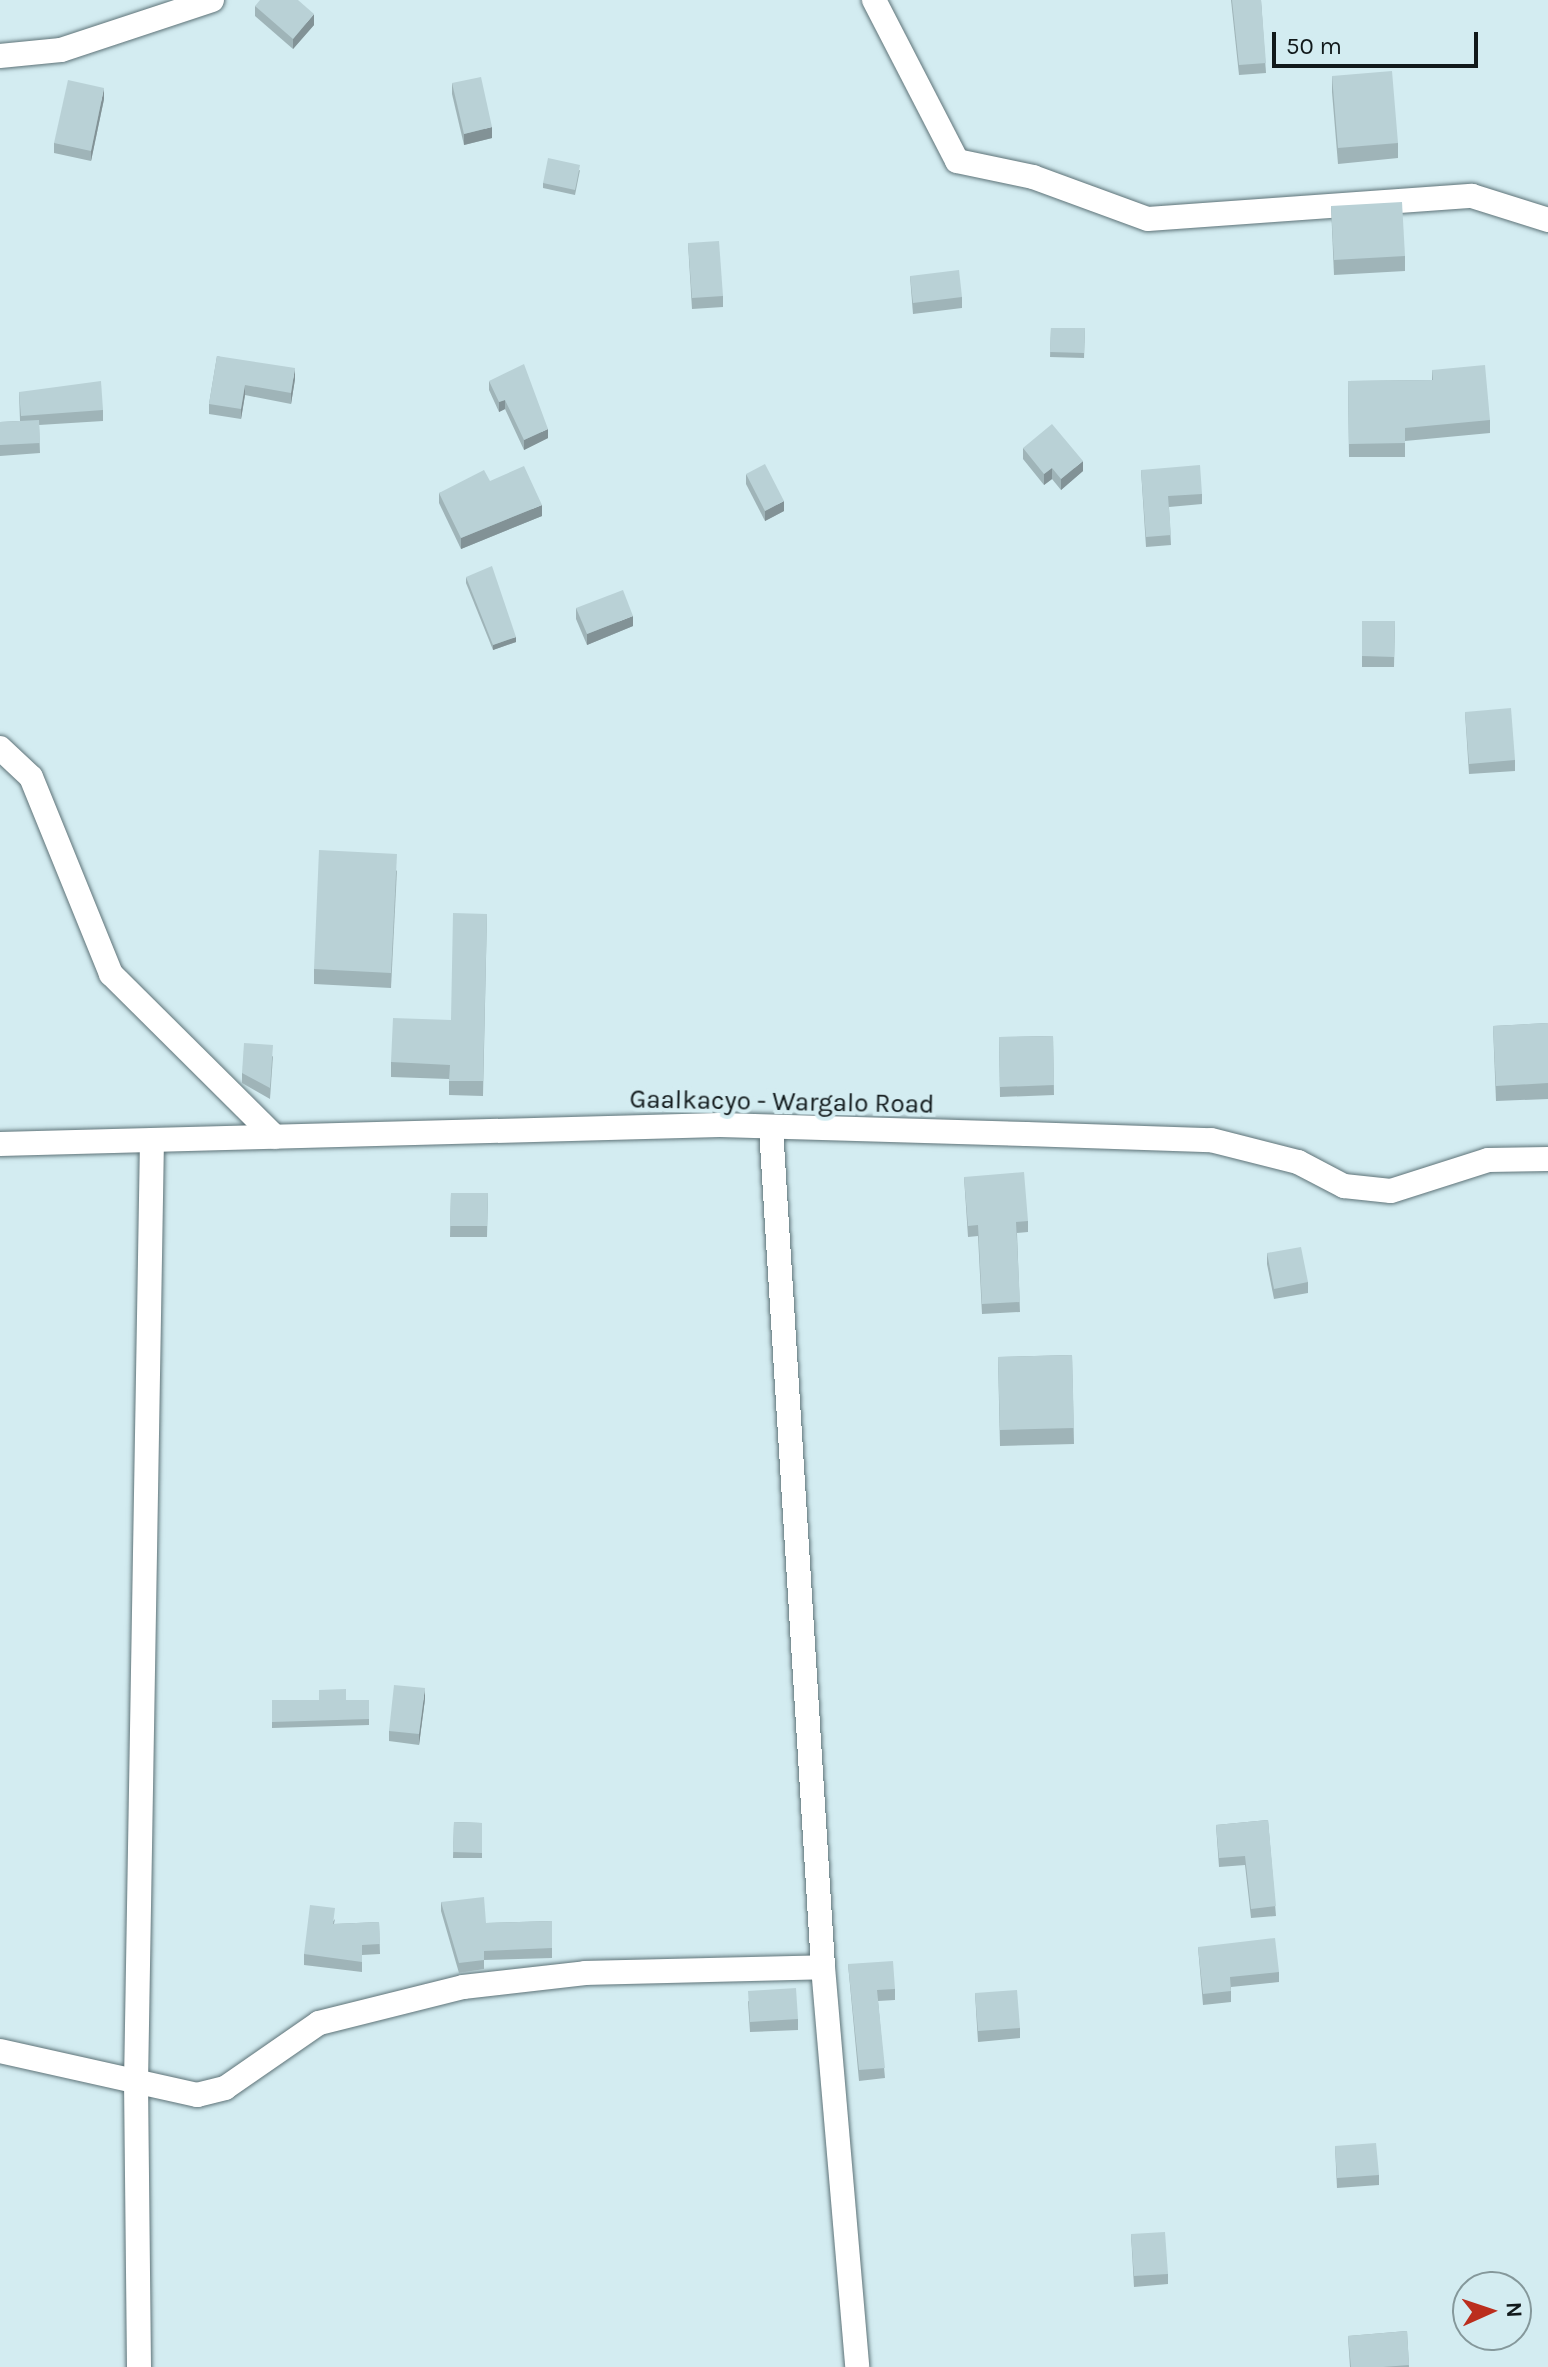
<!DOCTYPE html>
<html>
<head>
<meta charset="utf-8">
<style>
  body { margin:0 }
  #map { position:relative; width:1548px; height:2367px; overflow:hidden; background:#d3ecf1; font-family:Karla,sans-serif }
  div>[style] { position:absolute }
  .roads { filter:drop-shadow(0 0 2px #5e7378) drop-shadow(0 0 2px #5e7378) }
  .minor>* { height:24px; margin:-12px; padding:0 12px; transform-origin:12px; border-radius:12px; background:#fff }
  .wall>* { inset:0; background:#9fb4b8 }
  .shaded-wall>* { inset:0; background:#829296 }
  .building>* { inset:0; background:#b9d1d6 }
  span { translate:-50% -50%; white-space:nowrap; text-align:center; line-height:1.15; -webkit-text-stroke:8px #d3ecf1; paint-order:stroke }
  .street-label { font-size:26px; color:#11191b }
  .north { position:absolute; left:1452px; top:2271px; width:80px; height:80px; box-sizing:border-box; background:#d3ecf1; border:2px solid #85989b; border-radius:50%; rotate:87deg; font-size:22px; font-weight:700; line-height:32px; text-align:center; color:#11191b }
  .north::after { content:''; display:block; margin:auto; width:28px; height:36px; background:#bb2e1d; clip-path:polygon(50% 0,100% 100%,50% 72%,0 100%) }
  .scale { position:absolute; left:1272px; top:32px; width:206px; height:36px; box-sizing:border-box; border:4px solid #11191b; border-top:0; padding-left:10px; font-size:24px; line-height:28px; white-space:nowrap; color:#11191b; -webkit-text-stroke:6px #d3ecf1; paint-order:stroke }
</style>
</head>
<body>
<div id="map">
  <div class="roads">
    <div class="minor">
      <i style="left:874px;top:0;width:181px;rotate:62.7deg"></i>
      <i style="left:957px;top:161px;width:78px;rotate:11.9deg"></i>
      <i style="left:1033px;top:177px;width:122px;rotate:20.1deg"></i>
      <i style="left:1148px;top:219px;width:325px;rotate:-4.1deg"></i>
      <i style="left:1472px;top:196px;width:80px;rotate:17.5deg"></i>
      <i style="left:0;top:56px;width:61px;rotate:-5.6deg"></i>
      <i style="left:61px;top:50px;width:159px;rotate:-18.3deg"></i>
      <i style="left:0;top:748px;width:42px;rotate:43.1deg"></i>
      <i style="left:31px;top:777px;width:213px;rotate:67.9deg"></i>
      <i style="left:111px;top:974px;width:231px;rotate:44.8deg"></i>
      <i style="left:771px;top:1128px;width:841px;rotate:86.45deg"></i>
      <i style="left:823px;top:1967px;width:401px;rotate:85.1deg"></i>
      <i style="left:0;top:1144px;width:720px;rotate:-1.51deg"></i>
      <i style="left:720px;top:1125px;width:306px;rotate:1.7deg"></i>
      <i style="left:1026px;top:1134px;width:185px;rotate:1.9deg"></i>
      <i style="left:1211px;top:1140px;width:90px;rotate:14.2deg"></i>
      <i style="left:1298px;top:1162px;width:52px;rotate:27.6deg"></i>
      <i style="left:1344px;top:1186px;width:47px;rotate:6.1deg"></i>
      <i style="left:1391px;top:1191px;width:102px;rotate:-17.7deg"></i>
      <i style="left:1488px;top:1160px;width:60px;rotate:-1deg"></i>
      <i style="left:0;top:2051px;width:202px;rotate:12.6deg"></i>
      <i style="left:197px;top:2095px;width:29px;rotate:-14deg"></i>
      <i style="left:225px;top:2088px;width:114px;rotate:-34.7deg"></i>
      <i style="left:319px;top:2023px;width:148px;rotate:-14deg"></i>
      <i style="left:463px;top:1987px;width:123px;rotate:-6.5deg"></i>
      <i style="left:585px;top:1973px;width:238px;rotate:-1.4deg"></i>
      <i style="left:139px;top:2367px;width:283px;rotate:-90.6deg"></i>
      <i style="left:136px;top:2084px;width:944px;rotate:-89.03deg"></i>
    </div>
  </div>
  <div class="wall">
    <i style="clip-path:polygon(1231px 0,1261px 0,1266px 73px,1239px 75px)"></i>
    <i style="clip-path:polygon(255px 6px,314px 25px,293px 49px,255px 16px)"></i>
    <i style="clip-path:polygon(1332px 76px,1398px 143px,1398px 158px,1338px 164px,1332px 92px)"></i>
    <i style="clip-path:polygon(452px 83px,492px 138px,464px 145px,452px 94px)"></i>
    <i style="clip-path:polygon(104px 99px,91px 161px,54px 153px,54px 143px)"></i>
    <i style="clip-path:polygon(580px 170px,575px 195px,543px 188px,543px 183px)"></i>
    <i style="clip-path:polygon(1331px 206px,1405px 256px,1405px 271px,1334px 275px)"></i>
    <i style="clip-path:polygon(688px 243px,723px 296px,723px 307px,692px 309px)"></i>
    <i style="clip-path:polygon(910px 276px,962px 297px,962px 308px,913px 314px)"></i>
    <i style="clip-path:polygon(1051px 328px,1085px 328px,1084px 358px,1050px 357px)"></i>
    <i style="clip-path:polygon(217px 356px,295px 379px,291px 404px,245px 395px,241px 419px,209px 414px,209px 404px)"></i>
    <i style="clip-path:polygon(1432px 370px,1490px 420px,1490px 433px,1405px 441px,1405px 457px,1349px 457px,1348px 381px,1432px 380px)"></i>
    <i style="clip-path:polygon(489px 381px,548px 438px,524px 450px,505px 409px,499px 412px,489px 390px)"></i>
    <i style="clip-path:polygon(19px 392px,103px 410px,103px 421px,39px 425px,40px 453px,0 456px,0 422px,20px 421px)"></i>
    <i style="clip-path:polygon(1023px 448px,1083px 471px,1061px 490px,1052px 479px,1044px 485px,1023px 459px)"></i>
    <i style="clip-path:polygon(1141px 470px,1202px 494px,1202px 504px,1169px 507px,1171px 545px,1146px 547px)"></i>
    <i style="clip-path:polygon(746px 474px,784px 511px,765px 521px,746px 484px)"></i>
    <i style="clip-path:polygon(490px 481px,542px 516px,461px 549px,439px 503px,439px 493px)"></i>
    <i style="clip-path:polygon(466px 577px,516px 642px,493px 650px,466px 583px)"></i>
    <i style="clip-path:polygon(576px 608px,633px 626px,587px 645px,576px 619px)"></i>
    <i style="clip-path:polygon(1362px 621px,1395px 621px,1394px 667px,1362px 667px)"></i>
    <i style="clip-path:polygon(1465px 712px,1515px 760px,1515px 771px,1469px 774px)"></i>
    <i style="clip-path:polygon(397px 870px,391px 988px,314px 984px,314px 969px)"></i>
    <i style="clip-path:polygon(487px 914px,483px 1096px,449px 1095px,449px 1079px,391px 1077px,391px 1062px,451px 1020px)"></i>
    <i style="clip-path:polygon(1548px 1023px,1548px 1099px,1496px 1101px,1493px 1026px)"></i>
    <i style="clip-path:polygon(1053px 1036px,1054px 1095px,1000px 1097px,999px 1037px)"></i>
    <i style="clip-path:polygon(273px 1056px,270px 1099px,242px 1083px,242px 1073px)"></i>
    <i style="clip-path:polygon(964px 1177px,1028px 1221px,1028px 1232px,1017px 1233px,1020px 1312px,982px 1314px,978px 1236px,968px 1237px)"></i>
    <i style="clip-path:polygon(451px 1193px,488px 1193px,487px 1237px,450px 1237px)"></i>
    <i style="clip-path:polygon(1267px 1253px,1308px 1282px,1308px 1293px,1274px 1299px,1267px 1264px)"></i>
    <i style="clip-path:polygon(1072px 1355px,1074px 1444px,1000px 1446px,998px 1357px)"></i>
    <i style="clip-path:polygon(425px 1699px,419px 1745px,389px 1741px,389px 1731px)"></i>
    <i style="clip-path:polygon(272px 1700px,369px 1700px,369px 1725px,272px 1728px)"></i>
    <i style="clip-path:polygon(1268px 1820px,1276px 1916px,1251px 1918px,1245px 1865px,1219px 1867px,1216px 1825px)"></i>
    <i style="clip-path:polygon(454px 1822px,482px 1823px,482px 1858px,453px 1858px)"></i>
    <i style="clip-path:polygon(441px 1902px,486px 1923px,552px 1921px,552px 1958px,484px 1960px,484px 1969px,459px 1973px,441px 1911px)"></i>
    <i style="clip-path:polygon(335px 1919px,334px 1924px,379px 1922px,380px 1954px,362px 1955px,362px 1972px,304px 1965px,304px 1954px)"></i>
    <i style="clip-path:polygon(1198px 1947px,1279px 1972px,1279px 1982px,1231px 1987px,1231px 2002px,1203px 2005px)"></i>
    <i style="clip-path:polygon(848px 1964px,895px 1989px,895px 2000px,878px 2001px,885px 2078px,859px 2081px)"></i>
    <i style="clip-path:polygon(975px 1993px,1020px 2028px,1020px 2038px,978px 2042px)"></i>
    <i style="clip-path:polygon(748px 2001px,798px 2019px,798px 2030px,750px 2032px)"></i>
    <i style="clip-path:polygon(1335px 2146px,1379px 2175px,1379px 2185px,1337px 2188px)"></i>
    <i style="clip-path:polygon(1131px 2234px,1168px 2274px,1168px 2284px,1134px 2287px)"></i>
    <i style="clip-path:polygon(1407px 2331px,1409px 2367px,1350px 2367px,1348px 2336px)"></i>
  </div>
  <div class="shaded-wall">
    <i style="clip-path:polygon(314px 14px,314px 25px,293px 49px,293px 39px)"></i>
    <i style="clip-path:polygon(104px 88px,104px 99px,91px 161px,91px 151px)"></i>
    <i style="clip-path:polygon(492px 127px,492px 138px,464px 145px,464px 134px)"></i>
    <i style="clip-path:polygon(295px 368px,295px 379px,291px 404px,291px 393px)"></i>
    <i style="clip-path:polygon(245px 385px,245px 395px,241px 419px,241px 409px)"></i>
    <i style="clip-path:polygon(505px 400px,505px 409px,499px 412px,499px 402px)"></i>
    <i style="clip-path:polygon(548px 429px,548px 438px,524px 450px,524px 440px)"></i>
    <i style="clip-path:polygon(1083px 461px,1083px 471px,1061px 490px,1061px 479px)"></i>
    <i style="clip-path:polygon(1052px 468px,1052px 479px,1044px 485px,1044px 474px)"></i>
    <i style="clip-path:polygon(784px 501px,784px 511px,765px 521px,765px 511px)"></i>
    <i style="clip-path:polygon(542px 505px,542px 516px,461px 549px,461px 538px)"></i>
    <i style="clip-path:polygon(633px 616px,633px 626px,587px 645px,587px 634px)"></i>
    <i style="clip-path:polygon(516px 637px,516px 642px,493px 650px,493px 645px)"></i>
    <i style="clip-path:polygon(425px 1688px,425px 1699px,419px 1745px,419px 1734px)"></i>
  </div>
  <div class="building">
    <i style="clip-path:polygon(260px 0,298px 0,314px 14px,293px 39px,255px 6px)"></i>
    <i style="clip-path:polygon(1232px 0,1261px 0,1266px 63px,1239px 65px)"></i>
    <i style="clip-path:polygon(1392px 71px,1398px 143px,1338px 148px,1332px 76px)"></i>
    <i style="clip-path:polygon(481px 77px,492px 127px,464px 134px,452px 83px)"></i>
    <i style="clip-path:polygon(68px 80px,104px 88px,91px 151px,54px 143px)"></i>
    <i style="clip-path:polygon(548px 158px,580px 165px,575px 190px,543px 183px)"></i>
    <i style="clip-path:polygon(1402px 202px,1405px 256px,1334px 260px,1331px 206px)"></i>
    <i style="clip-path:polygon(719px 241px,723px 296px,692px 298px,688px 243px)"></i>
    <i style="clip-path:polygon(959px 270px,962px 297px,913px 303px,910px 276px)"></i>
    <i style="clip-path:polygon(1051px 328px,1085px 328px,1084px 353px,1050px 352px)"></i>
    <i style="clip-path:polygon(217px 356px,295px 368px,291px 393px,245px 385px,241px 409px,209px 404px)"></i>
    <i style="clip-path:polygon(524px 364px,548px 429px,524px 440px,505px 400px,499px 402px,489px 381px)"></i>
    <i style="clip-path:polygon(1485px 365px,1490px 420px,1405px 428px,1405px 443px,1349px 444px,1348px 381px,1433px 380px,1432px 370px)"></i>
    <i style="clip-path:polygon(101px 381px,103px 410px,21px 416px,19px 392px)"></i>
    <i style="clip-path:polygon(39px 420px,40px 443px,0 445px,0 422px)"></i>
    <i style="clip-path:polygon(1052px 424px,1083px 461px,1061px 479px,1052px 468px,1044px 474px,1023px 448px)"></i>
    <i style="clip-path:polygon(765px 464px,784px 501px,765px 511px,746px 474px)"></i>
    <i style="clip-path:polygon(1200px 465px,1202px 494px,1168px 496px,1171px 535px,1146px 537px,1141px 470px)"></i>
    <i style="clip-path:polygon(524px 466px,542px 505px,461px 538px,439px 493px,484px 470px,490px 481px)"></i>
    <i style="clip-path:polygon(492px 566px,516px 637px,493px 645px,466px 577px)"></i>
    <i style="clip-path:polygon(623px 590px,633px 616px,587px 634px,576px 608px)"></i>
    <i style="clip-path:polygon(1362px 621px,1395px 621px,1394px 657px,1362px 656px)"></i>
    <i style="clip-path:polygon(1511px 708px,1515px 760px,1469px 764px,1465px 712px)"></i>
    <i style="clip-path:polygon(319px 850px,397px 854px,391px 973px,314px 969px)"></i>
    <i style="clip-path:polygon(453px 913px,487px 914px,483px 1081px,449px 1081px,450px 1065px,391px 1062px,393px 1018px,451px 1020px)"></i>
    <i style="clip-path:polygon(1548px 1023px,1548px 1083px,1496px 1086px,1493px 1026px)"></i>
    <i style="clip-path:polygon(1053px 1036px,1054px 1085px,1000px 1087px,999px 1037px)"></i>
    <i style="clip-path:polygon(244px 1043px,273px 1045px,270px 1088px,242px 1073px)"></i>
    <i style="clip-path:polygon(1024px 1172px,1028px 1221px,1016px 1222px,1020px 1302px,982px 1304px,978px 1225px,968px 1226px,964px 1177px)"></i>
    <i style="clip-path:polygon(451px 1193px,488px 1193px,487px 1226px,450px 1226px)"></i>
    <i style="clip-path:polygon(1301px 1247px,1308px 1282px,1274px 1289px,1267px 1253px)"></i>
    <i style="clip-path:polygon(1072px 1355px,1074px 1428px,1000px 1430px,998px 1357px)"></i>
    <i style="clip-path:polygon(394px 1685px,425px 1688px,419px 1734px,389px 1731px)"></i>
    <i style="clip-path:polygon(346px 1689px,346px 1700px,369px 1700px,369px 1719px,272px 1722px,272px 1700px,319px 1700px,319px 1690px)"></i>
    <i style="clip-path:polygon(1268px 1820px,1276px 1906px,1251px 1909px,1245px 1856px,1219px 1858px,1216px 1825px)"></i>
    <i style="clip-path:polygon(454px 1822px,482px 1823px,482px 1853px,453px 1852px)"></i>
    <i style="clip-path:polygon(484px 1897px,486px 1923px,552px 1921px,552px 1948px,484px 1951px,484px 1960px,459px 1963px,441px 1902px)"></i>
    <i style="clip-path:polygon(310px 1905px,335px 1908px,333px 1924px,379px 1922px,380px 1944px,362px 1945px,362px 1962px,304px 1954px)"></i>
    <i style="clip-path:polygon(1275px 1938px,1279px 1972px,1230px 1977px,1231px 1991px,1203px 1994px,1198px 1947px)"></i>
    <i style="clip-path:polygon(893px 1961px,895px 1989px,877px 1990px,885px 2068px,859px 2070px,848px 1964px)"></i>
    <i style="clip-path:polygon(796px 1988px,798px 2019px,750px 2022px,748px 1991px)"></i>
    <i style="clip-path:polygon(1017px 1990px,1020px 2028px,978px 2031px,975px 1993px)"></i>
    <i style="clip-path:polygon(1376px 2143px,1379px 2175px,1337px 2178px,1335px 2146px)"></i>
    <i style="clip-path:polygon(1165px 2232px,1168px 2274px,1134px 2276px,1131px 2234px)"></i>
    <i style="clip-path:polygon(1407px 2331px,1409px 2365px,1383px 2367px,1351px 2367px,1348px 2336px)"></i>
  </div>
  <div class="street-label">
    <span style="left:782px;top:1102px;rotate:1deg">Gaalkacyo - Wargalo Road</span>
  </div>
  <div class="north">N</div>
  <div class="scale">50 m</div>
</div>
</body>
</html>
